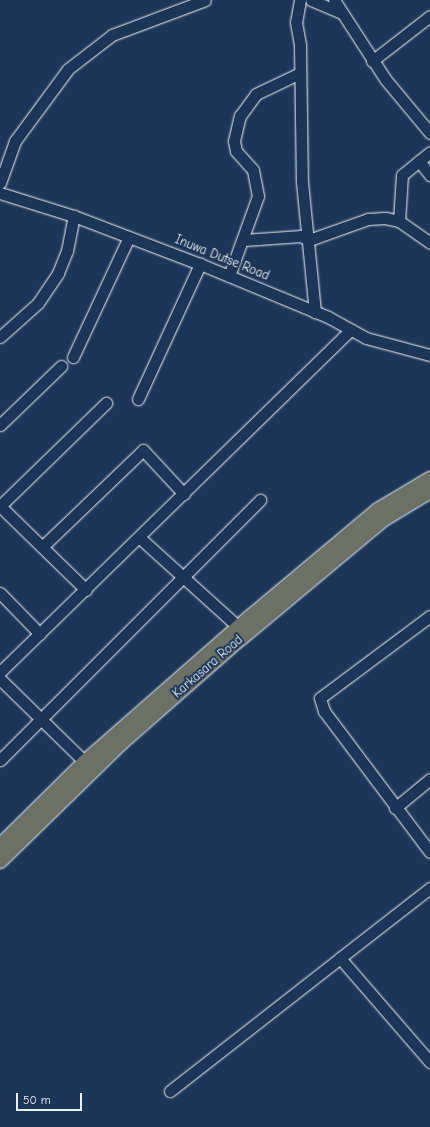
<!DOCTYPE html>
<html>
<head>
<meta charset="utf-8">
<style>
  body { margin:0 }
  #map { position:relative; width:430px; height:1127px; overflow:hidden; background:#1d3557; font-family:"Comic Neue",sans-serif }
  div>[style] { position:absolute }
  .roads { filter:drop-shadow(0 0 1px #e8f1f8) drop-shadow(0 0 1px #e8f1f8) }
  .minor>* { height:11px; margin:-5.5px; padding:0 5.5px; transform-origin:5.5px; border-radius:5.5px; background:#1d3557 }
  .major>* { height:14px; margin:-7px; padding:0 7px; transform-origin:7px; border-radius:7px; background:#6b7165 }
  span { translate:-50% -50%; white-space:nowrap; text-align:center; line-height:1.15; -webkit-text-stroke:4px #1d3557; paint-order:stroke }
  .street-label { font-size:13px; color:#e8f1f8 }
  .scale { position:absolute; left:16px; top:1093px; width:66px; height:18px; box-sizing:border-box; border:2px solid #e8f1f8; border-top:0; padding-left:5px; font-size:12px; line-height:14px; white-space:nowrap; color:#e8f1f8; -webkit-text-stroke:3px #1d3557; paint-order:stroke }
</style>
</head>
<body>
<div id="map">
  <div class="roads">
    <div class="minor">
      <i style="left:300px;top:0;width:22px;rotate:100deg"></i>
      <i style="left:296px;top:22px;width:23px;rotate:80deg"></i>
      <i style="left:300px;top:45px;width:137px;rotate:89.2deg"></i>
      <i style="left:302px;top:182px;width:131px;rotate:84.3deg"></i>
      <i style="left:311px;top:0;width:34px;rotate:23deg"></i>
      <i style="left:334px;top:0;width:95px;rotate:57deg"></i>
      <i style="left:386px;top:80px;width:69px;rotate:50.3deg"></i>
      <i style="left:372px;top:61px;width:73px;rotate:-37.8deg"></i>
      <i style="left:419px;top:161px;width:18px;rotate:52deg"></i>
      <i style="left:0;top:183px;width:45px;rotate:-70.3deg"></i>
      <i style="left:15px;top:141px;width:89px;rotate:-53.6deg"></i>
      <i style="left:68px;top:69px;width:56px;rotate:-37.7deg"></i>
      <i style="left:112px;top:35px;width:99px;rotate:-20.6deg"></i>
      <i style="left:0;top:193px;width:77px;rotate:17.3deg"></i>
      <i style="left:74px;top:216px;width:135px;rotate:20.9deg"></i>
      <i style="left:200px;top:264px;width:139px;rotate:22.5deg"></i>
      <i style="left:328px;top:317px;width:43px;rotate:28.9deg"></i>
      <i style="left:366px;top:338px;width:66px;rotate:14.9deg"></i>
      <i style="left:399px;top:221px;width:46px;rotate:-86.3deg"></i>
      <i style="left:402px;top:175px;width:36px;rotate:-39deg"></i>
      <i style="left:244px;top:240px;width:57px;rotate:-4deg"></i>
      <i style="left:301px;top:236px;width:9px;rotate:27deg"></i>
      <i style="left:309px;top:240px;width:63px;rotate:-19.6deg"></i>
      <i style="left:368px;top:219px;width:17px;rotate:-3deg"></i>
      <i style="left:385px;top:218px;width:14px;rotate:12deg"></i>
      <i style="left:399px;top:221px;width:38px;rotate:35deg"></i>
      <i style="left:229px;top:276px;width:85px;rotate:-70.1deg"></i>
      <i style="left:258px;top:196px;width:26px;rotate:-101deg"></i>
      <i style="left:253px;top:170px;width:25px;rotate:-132deg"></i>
      <i style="left:236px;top:151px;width:10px;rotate:-101deg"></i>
      <i style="left:234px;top:141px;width:26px;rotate:-77deg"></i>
      <i style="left:240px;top:116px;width:27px;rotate:-54deg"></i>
      <i style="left:256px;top:94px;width:49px;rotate:-25.5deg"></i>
      <i style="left:0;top:337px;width:51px;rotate:-41.8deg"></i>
      <i style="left:38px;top:303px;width:36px;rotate:-56deg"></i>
      <i style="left:58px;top:273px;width:24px;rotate:-68deg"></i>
      <i style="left:67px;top:251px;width:36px;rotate:-79deg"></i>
      <i style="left:73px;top:357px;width:132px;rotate:-65deg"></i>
      <i style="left:138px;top:399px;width:149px;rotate:-65.3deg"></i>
      <i style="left:0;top:425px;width:85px;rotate:-44deg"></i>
      <i style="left:0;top:506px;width:148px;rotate:-44.2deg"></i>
      <i style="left:0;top:506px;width:120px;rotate:44.3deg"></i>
      <i style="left:140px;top:538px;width:140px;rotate:42.1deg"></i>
      <i style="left:42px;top:547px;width:140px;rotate:-43.8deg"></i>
      <i style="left:143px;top:450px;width:60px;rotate:47deg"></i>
      <i style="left:0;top:593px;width:57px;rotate:45.7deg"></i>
      <i style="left:430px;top:616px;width:137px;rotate:143.3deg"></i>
      <i style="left:320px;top:698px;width:14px;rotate:73deg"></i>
      <i style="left:324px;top:711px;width:176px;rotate:53.1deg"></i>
      <i style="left:0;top:672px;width:490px;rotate:-44.3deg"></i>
      <i style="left:0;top:679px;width:126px;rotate:44.4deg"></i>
      <i style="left:0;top:760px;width:368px;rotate:-45deg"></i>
      <i style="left:395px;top:808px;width:45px;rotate:-39.6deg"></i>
      <i style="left:340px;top:958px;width:114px;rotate:-37.9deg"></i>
      <i style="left:170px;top:1091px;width:216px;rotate:-38deg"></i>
      <i style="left:340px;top:958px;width:138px;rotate:49.1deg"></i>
    </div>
    <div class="major">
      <i style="left:0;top:846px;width:120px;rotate:-44.7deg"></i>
      <i style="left:85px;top:762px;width:218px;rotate:-41.3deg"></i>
      <i style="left:249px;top:618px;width:168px;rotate:-39.9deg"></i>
      <i style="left:378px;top:510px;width:61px;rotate:-30.8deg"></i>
      <i style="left:0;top:861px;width:170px;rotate:-44.3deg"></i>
      <i style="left:122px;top:742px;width:158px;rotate:-41.2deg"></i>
      <i style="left:241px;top:638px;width:186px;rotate:-39.8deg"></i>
      <i style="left:384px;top:519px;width:54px;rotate:-31.3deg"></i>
    </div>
  </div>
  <div class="street-label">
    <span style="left:222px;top:258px;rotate:22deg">Inuwa Dutse Road</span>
    <span style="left:208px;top:667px;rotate:-41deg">Karkasara Road</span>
  </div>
  <div class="scale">50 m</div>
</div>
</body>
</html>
